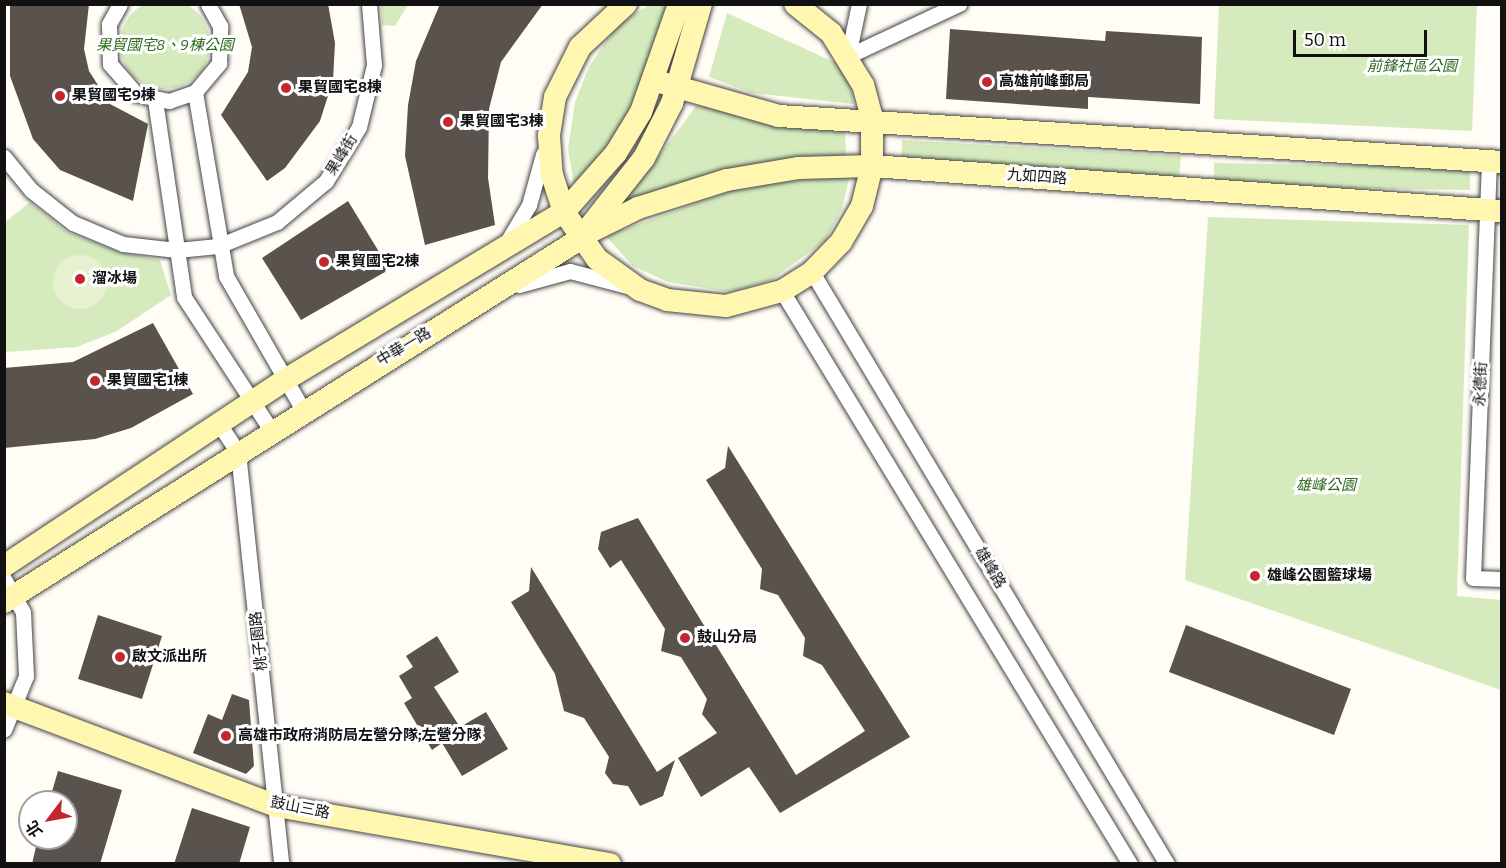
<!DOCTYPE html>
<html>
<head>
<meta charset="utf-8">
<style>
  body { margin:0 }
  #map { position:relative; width:1506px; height:868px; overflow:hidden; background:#fffdf5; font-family:Bitter,"Noto Sans TC",serif }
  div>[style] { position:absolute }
  .green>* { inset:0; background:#d5ebbd }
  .round { border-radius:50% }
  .pitch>* { inset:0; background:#e6f2cf }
  .building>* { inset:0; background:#5a524d }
  .roads { filter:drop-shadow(0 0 2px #444) drop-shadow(0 0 2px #444) }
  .street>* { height:15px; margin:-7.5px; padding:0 7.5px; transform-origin:7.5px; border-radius:7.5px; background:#fff }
  .secondary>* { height:22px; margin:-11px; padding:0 11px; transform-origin:11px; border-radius:11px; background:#fff6b0 }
  .dots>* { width:16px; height:16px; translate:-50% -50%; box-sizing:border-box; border:3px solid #fff; border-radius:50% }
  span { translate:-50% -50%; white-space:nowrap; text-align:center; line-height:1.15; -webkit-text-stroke:6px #fff; paint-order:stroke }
  .park-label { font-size:15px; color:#2f6b1f; font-style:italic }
  .poi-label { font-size:15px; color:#111; font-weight:700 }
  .left { translate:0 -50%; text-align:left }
  .street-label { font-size:15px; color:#111 }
  .frame { position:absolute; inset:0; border:6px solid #111; pointer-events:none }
  .north { position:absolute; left:18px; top:790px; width:60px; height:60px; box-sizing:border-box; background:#fff; border:2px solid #a0a0a0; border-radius:50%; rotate:238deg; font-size:16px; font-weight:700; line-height:24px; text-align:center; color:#111 }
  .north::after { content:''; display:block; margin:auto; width:21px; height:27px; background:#c4262e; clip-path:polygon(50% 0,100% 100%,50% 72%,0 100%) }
  .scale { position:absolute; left:1293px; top:30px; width:134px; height:27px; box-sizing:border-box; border:3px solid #111; border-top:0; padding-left:8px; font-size:18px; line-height:21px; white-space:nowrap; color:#111; -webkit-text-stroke:4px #fff; paint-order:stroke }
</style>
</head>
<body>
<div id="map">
  <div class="green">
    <i class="round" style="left:120px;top:-1px;width:90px;height:90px"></i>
    <i style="clip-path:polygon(381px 5px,381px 4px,408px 5px,395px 26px,382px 25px)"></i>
    <i style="clip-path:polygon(649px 5px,670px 5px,633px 113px,575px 190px,568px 149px,575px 102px,589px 67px,617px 25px)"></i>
    <i style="clip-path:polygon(1219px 5px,1477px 5px,1472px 131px,1214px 119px)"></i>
    <i style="clip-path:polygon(727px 13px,838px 64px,849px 81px,854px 104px,752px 93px,709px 77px)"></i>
    <i style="clip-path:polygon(697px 105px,761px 120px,845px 124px,846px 160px,622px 205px)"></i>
    <i style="clip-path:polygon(902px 140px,1181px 156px,1179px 180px,901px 163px)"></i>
    <i style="clip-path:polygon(1214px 163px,1470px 167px,1470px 190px,1214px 186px)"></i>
    <i style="clip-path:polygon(850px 175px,842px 209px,825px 241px,771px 280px,730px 292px,668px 282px,633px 266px,606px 236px,746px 185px)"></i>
    <i style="clip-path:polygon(30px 202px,67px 232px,119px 252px,160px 260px,171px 295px,117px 331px,77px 347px,5px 352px,4px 223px)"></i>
    <i style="clip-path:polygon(1208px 217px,1469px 225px,1457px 596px,1501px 600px,1501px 690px,1185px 580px)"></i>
  </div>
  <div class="pitch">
    <i class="round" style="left:53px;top:255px;width:54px;height:54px"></i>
  </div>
  <div class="building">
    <i style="clip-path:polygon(10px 4px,89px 4px,84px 49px,89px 71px,110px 104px,148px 124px,133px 201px,60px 170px,33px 139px,10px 76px)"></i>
    <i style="clip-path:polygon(239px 4px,328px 4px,335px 43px,333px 80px,320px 121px,285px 168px,267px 181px,221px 115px,248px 72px,252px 47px)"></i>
    <i style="clip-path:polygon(440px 4px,543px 4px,501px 62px,489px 109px,488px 178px,495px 225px,425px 245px,405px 156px,408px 105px,416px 61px)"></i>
    <i style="clip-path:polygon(950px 29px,1105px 41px,1106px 31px,1202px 37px,1200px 104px,1088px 97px,1088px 109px,946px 99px)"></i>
    <i style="clip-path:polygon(348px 201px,387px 265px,385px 272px,301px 320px,262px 258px)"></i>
    <i style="clip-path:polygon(153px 323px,193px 394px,131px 428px,95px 439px,4px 448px,4px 368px,73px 362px)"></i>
    <i style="clip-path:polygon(728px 446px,910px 737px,780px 813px,749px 767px,701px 797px,678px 758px,717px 733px,702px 714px,707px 699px,681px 657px,661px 651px,665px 629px,621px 560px,610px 568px,598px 549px,601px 532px,638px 518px,796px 775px,865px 731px,822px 665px,803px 656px,805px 638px,778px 595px,760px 589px,762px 569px,706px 480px,725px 468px)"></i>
    <i style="clip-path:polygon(531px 567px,657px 772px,675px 760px,663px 796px,640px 806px,628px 786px,613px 784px,605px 773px,609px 757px,584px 718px,564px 711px,555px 674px,511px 602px,529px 591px)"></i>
    <i style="clip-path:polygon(98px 615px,162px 636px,142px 699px,78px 679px)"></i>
    <i style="clip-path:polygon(1186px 625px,1351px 689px,1334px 735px,1169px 672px)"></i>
    <i style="clip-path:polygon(437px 636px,459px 672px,434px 687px,460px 727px,486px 712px,508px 749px,462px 776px,442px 743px,432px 750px,404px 703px,412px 698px,399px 676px,413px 667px,406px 656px)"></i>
    <i style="clip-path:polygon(232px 694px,249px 700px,254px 766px,246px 774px,193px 753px,208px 714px,222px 720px)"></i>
    <i style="clip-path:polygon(58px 771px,122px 790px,100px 864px,32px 864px,38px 838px,66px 838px,66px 802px,49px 802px)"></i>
    <i style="clip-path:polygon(192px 808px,250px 827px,239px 864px,174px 864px)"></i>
  </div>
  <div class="roads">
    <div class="street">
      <i style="left:120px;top:4px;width:23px;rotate:119deg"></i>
      <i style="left:109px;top:24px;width:40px;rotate:88.6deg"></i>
      <i style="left:110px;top:64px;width:40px;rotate:49deg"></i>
      <i style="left:136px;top:94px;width:34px;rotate:12deg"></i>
      <i style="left:169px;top:101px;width:28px;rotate:-19deg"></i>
      <i style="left:195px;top:92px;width:38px;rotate:-50deg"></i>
      <i style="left:219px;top:63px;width:37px;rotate:-88deg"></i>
      <i style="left:220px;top:26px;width:25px;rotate:-119deg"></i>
      <i style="left:848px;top:56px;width:123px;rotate:-25.1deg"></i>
      <i style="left:848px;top:56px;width:53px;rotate:-78.1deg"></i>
      <i style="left:195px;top:92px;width:187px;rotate:80.4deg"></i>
      <i style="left:226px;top:276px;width:155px;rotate:60.1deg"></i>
      <i style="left:155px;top:100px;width:199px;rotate:81.6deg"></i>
      <i style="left:184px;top:297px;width:159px;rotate:56.8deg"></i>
      <i style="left:4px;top:157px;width:43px;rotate:50.7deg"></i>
      <i style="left:31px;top:190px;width:53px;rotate:38.2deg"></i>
      <i style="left:73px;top:223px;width:54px;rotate:22.8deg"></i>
      <i style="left:123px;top:244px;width:54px;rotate:6.3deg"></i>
      <i style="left:177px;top:250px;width:41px;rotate:-5.6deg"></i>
      <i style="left:218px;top:246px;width:64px;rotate:-22.1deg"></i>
      <i style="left:277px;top:222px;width:64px;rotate:-39.9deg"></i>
      <i style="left:326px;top:181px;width:63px;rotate:-58.6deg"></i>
      <i style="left:359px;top:127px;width:64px;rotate:-76.4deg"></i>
      <i style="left:374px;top:65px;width:61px;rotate:-94.7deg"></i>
      <i style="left:1489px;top:161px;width:417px;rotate:92.2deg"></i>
      <i style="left:1473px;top:578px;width:29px;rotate:2deg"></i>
      <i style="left:507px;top:242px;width:43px;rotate:-59.3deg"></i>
      <i style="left:529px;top:205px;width:53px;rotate:-74.6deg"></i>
      <i style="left:812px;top:272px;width:690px;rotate:59.05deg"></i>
      <i style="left:519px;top:285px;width:53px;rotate:-15.4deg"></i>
      <i style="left:570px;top:271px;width:59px;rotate:14.7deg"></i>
      <i style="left:782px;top:291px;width:670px;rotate:58.73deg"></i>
      <i style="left:219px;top:424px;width:34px;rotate:56deg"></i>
      <i style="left:238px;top:452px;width:414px;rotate:84deg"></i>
      <i style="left:4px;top:579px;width:38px;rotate:60deg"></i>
      <i style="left:23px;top:612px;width:64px;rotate:87.3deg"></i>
      <i style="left:26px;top:676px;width:58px;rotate:112.2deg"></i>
    </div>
    <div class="secondary">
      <i style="left:626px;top:4px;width:63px;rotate:136.9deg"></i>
      <i style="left:580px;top:47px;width:56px;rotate:116.6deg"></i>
      <i style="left:555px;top:97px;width:39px;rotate:99deg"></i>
      <i style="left:549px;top:136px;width:39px;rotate:86deg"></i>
      <i style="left:552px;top:175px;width:39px;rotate:72deg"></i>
      <i style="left:564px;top:212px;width:57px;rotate:54.9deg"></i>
      <i style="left:597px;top:259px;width:53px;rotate:35.8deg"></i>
      <i style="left:640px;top:290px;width:29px;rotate:20deg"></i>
      <i style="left:667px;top:300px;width:59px;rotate:5.8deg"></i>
      <i style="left:726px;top:306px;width:58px;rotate:-15deg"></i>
      <i style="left:782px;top:291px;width:36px;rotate:-32deg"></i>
      <i style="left:812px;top:272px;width:42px;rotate:-46deg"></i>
      <i style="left:841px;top:242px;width:42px;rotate:-59.7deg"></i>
      <i style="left:862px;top:206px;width:41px;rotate:-76deg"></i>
      <i style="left:872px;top:166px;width:48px;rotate:-90deg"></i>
      <i style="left:872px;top:118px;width:34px;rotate:-105deg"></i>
      <i style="left:863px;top:85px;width:61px;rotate:-121.6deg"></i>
      <i style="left:831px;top:33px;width:46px;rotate:-141.1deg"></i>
      <i style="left:663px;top:83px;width:121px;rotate:15.9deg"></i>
      <i style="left:779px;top:116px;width:724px;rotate:3.64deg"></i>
      <i style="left:590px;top:232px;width:54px;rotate:-26.6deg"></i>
      <i style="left:638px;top:208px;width:93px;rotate:-17.5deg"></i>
      <i style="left:727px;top:180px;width:73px;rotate:-9.5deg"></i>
      <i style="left:799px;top:168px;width:73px;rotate:-1.6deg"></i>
      <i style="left:872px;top:166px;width:632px;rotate:4.09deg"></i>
      <i style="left:4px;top:566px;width:337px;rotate:-33.5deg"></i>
      <i style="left:285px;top:380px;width:326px;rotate:-31.1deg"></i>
      <i style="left:564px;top:212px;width:79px;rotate:-48.6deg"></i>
      <i style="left:616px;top:153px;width:48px;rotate:-58.6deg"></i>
      <i style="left:641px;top:112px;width:114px;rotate:-70.6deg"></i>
      <i style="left:4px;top:602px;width:681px;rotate:-32.22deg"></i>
      <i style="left:580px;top:239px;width:103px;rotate:-51.7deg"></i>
      <i style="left:644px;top:158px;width:62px;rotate:-63deg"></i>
      <i style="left:672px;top:103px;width:103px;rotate:-73.7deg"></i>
      <i style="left:4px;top:703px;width:292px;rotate:20.7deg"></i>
      <i style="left:277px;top:806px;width:338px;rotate:9.9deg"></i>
    </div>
  </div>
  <div class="dots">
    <i style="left:987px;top:82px;background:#c4262e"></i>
    <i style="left:286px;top:88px;background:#c4262e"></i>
    <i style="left:60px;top:96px;background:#c4262e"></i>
    <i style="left:448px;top:122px;background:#c4262e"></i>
    <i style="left:324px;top:262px;background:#c4262e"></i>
    <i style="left:80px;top:279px;background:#c4262e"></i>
    <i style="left:95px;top:381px;background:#c4262e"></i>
    <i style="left:1255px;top:576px;background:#c4262e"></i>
    <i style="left:685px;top:638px;background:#c4262e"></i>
    <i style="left:120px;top:657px;background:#c4262e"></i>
    <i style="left:226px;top:736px;background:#c4262e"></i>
  </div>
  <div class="park-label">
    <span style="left:165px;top:46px">果貿國宅8、9棟公園</span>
    <span style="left:1412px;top:67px">前鋒社區公園</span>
    <span style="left:1326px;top:486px">雄峰公園</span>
  </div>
  <div class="poi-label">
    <span class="left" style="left:999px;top:82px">高雄前峰郵局</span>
    <span class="left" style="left:298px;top:88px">果貿國宅8棟</span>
    <span class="left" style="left:72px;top:96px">果貿國宅9棟</span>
    <span class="left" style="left:460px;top:122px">果貿國宅3棟</span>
    <span class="left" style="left:336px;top:262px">果貿國宅2棟</span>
    <span class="left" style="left:92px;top:279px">溜冰場</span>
    <span class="left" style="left:107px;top:381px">果貿國宅1棟</span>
    <span class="left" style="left:1267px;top:576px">雄峰公園籃球場</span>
    <span class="left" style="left:697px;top:638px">鼓山分局</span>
    <span class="left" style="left:132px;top:657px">啟文派出所</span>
    <span class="left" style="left:238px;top:736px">高雄市政府消防局左營分隊;左營分隊</span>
  </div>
  <div class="street-label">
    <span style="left:342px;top:155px;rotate:-58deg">果峰街</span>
    <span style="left:1037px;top:177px;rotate:4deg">九如四路</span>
    <span style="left:404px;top:347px;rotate:-31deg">中華一路</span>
    <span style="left:1481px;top:384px;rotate:-87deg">永德街</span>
    <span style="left:990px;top:568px;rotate:59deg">雄峰路</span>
    <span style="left:259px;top:641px;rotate:-96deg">桃子園路</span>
    <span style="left:300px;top:808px;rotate:11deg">鼓山三路</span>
  </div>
  <div class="frame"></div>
  <div class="north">北</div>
  <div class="scale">50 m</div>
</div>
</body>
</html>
